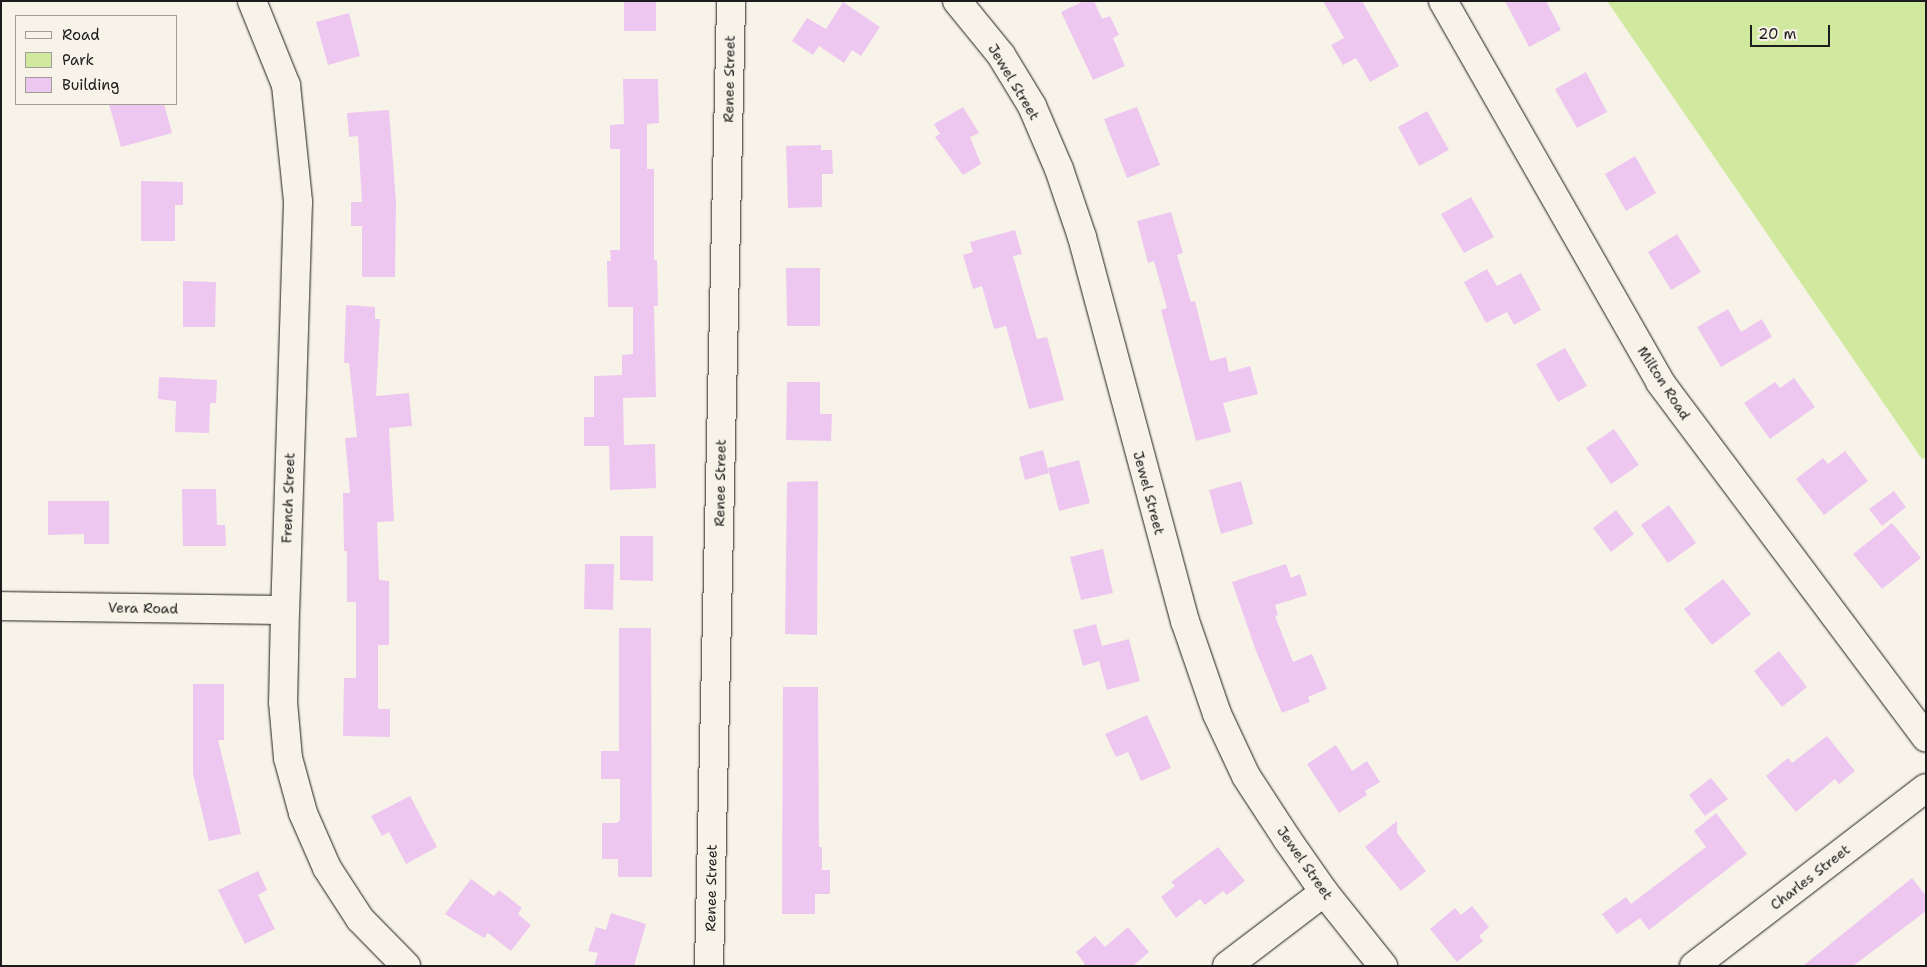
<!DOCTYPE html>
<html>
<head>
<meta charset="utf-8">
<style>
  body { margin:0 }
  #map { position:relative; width:1927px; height:967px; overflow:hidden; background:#f7f3e8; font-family:"Shantell Sans",sans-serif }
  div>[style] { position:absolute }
  .green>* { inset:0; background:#d0e99f }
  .building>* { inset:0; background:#eec7f1 }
  .roads { filter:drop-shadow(0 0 1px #1c1c1c) drop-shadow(0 0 1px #1c1c1c) }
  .minor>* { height:28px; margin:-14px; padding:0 14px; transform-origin:14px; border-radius:14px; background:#f7f3e8 }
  span { translate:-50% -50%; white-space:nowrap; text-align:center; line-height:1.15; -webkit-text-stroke:4.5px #f7f3e8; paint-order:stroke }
  .street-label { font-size:14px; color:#1c1c1c }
  .frame { position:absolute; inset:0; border:2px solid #1c1c1c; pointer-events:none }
  .legend { position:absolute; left:15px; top:15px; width:162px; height:90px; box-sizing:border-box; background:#f7f3e8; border:1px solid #9f9d96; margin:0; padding:6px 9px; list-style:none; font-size:15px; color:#1c1c1c }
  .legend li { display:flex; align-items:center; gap:10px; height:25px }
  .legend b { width:25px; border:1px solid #9f9d96 }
  .scale { position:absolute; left:1750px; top:25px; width:80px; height:22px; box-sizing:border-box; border:2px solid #1c1c1c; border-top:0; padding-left:6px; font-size:15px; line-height:18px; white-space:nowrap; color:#1c1c1c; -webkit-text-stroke:4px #f7f3e8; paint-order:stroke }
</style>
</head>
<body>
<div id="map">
  <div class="green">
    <i style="clip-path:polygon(1607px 1px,1926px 1px,1926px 457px,1922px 459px)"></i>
  </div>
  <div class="building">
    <i style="clip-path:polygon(624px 1px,656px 1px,656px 31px,624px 31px)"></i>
    <i style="clip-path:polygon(1084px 1px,1094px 1px,1102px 19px,1110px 16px,1119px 35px,1113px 38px,1125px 66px,1093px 80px,1061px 12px)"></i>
    <i style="clip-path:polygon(1323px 1px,1362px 1px,1399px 66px,1370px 82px,1356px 58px,1343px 65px,1331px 45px,1344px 38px)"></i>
    <i style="clip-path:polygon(1505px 1px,1546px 1px,1561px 30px,1529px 47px)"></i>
    <i style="clip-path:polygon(843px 2px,880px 27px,861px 56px,852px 50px,844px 63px,819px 46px,813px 55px,792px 41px,807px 18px,826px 29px)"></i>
    <i style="clip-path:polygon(349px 13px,360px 56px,328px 65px,316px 22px)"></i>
    <i style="clip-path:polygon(1586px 72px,1607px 112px,1577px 128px,1555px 89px)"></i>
    <i style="clip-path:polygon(623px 79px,658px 79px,659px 123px,647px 124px,647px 169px,654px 169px,654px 260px,657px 260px,658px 306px,654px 306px,656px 397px,623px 398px,624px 445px,655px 444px,656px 488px,610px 490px,609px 446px,584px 446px,584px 417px,594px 417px,594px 376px,622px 375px,622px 355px,633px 354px,633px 307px,608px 307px,607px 261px,611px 261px,610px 250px,620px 250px,620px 149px,610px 149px,610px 125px,624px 124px)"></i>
    <i style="clip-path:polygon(109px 104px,164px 104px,172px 133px,121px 147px)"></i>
    <i style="clip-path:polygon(963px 107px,979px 133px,970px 137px,981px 164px,963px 175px,935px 137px,940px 134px,934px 124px)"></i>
    <i style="clip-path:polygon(1137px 107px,1160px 165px,1127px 178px,1104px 119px)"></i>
    <i style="clip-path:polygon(389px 110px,396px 202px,395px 277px,362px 277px,362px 226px,351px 226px,351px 202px,362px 202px,358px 136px,349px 137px,347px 113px)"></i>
    <i style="clip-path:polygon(1427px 111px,1449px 150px,1419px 166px,1398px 127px)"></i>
    <i style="clip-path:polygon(821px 145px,821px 150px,832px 150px,833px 174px,822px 174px,822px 207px,788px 208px,786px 146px)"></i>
    <i style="clip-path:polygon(1635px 156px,1656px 193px,1626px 211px,1605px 174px)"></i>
    <i style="clip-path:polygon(141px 181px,183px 182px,183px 205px,175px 205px,175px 241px,141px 241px)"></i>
    <i style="clip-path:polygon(1471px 197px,1494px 237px,1464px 253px,1441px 214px)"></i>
    <i style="clip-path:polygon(1171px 212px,1183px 253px,1177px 255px,1191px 302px,1195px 301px,1210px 361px,1226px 357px,1229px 372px,1250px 366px,1258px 394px,1223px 403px,1231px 432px,1196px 441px,1161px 310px,1167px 308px,1154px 261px,1148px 263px,1137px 221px)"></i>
    <i style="clip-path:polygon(1015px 230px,1022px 254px,1013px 256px,1037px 339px,1047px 337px,1064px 400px,1029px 409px,1006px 326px,994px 329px,982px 286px,973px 289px,963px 255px,973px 252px,970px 242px)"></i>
    <i style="clip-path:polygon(1677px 234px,1701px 272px,1671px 290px,1648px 252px)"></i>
    <i style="clip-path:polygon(786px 268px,820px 268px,820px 326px,787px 326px)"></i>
    <i style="clip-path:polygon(1487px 269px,1497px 286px,1521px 273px,1541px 310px,1514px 325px,1507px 312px,1486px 323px,1464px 282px)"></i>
    <i style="clip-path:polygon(183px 281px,216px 282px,215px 327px,183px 327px)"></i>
    <i style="clip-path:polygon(346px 305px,375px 307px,375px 319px,380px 319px,376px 396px,409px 393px,412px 426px,389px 428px,394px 521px,377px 522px,379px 580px,389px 581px,389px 645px,378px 645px,378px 709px,390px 709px,390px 737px,343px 736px,344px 678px,356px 678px,356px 602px,347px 602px,347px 551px,344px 551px,343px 493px,350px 493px,345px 438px,357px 437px,349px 363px,344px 363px)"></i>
    <i style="clip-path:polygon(1728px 309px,1741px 332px,1762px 319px,1772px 337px,1721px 367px,1697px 327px)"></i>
    <i style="clip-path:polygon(1565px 348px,1587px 386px,1558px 402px,1536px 364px)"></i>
    <i style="clip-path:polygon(159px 377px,217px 380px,216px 403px,210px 403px,209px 433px,175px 432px,176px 401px,158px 399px)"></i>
    <i style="clip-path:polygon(1794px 378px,1815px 407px,1770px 439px,1744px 403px,1775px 382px,1780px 388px)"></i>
    <i style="clip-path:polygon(787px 382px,820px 382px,820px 414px,832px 414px,831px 441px,786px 440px)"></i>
    <i style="clip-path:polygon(1614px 429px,1639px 465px,1611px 484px,1586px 448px)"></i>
    <i style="clip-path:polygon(1043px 450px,1049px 473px,1025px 480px,1019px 457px)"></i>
    <i style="clip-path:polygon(1845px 451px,1868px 481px,1824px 515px,1796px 479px,1823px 458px,1828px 464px)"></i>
    <i style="clip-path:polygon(1079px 460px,1090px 503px,1059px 511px,1048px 468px)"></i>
    <i style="clip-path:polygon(818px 481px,817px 635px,785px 634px,787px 482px)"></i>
    <i style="clip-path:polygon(1241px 481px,1253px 524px,1221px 534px,1209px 490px)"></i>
    <i style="clip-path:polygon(182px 489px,216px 489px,217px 525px,225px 525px,226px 546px,183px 546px)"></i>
    <i style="clip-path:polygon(1894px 491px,1906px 507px,1882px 526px,1869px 509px)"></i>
    <i style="clip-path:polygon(48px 501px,109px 501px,109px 544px,84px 544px,84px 534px,48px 535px)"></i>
    <i style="clip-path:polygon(1669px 505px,1696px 543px,1668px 563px,1641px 525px)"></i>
    <i style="clip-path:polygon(1616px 510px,1634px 534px,1611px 552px,1593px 528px)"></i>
    <i style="clip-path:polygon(1892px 523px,1921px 558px,1882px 589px,1853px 554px)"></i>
    <i style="clip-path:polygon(620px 536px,653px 536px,653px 581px,620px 580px)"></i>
    <i style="clip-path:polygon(1103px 549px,1113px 593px,1081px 600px,1070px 557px)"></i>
    <i style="clip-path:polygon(585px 564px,614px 564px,613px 610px,584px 609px)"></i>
    <i style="clip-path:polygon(1286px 564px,1291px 578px,1300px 574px,1307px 595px,1275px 605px,1278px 615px,1275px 616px,1293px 662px,1312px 654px,1327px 689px,1308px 697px,1310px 702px,1282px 713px,1256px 651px,1232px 582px)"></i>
    <i style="clip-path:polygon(1723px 579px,1751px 614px,1712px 645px,1684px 609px)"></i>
    <i style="clip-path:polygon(1096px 624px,1102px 646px,1129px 639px,1140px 681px,1107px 690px,1099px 661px,1083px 666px,1073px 630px)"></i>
    <i style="clip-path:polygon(619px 628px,651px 628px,652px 877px,618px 877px,618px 859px,602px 859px,602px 823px,617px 823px,620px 820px,620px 779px,601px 779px,601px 751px,619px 751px)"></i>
    <i style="clip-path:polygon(1779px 651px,1807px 687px,1782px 707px,1754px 671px)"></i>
    <i style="clip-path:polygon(193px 684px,224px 684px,224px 740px,218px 740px,241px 834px,209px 841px,193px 774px)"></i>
    <i style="clip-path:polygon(783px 687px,818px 687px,819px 847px,822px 847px,822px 870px,830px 870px,830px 894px,815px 894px,815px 914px,782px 914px)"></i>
    <i style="clip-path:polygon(1147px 715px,1171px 768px,1141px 781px,1128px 752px,1116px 757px,1105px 734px)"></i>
    <i style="clip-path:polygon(1827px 736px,1855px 771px,1839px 784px,1835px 779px,1796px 812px,1766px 776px,1788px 758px,1792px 763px)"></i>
    <i style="clip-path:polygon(1336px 745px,1352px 771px,1367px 761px,1380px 782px,1365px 791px,1367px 795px,1339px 813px,1307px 764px)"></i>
    <i style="clip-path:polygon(1711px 778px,1728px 799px,1705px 816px,1689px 795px)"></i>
    <i style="clip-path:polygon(410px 796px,437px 847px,406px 864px,389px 832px,382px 836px,371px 816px)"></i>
    <i style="clip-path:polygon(1716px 813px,1747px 854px,1649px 930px,1640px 918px,1617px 934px,1602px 914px,1626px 897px,1631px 904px,1706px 847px,1694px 831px)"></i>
    <i style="clip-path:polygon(1397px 821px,1397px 833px,1426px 871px,1401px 891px,1365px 847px)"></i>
    <i style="clip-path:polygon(1218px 847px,1245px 881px,1227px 895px,1223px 891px,1205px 905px,1200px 899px,1176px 918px,1161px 897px,1175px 886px,1171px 882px)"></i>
    <i style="clip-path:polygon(258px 871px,267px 890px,258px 895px,275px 929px,245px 944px,218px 890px)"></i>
    <i style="clip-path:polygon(1912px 878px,1926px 896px,1926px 911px,1853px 966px,1803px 966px)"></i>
    <i style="clip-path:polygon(471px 879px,494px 896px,499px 890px,522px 908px,518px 914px,531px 925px,511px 951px,488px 933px,484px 938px,445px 914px)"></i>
    <i style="clip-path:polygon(1472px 906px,1489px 927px,1479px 936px,1483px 941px,1457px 962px,1430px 929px,1455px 908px,1461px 915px)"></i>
    <i style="clip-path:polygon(611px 913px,646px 924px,634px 966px,594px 966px,598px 953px,588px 951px,596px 927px,606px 930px)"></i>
    <i style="clip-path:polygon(1128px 927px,1149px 952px,1133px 966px,1083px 966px,1085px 964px,1076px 952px,1095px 936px,1105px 947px)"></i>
  </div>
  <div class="roads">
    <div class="minor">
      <i style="left:252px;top:1px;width:91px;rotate:68deg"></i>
      <i style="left:286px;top:85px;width:118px;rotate:84.1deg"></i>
      <i style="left:298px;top:202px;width:408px;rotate:91.8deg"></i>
      <i style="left:285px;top:610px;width:92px;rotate:91.2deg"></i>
      <i style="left:283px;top:702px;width:56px;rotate:84.9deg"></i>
      <i style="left:288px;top:758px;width:57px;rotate:74.7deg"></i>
      <i style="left:303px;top:813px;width:60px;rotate:66.4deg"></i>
      <i style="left:327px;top:868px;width:61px;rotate:57.1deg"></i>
      <i style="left:360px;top:919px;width:66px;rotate:45.6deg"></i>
      <i style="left:957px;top:1px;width:70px;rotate:50.8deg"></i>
      <i style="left:1001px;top:55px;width:60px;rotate:58.7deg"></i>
      <i style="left:1032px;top:106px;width:69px;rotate:66.8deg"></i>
      <i style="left:1059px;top:169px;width:72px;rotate:71.3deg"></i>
      <i style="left:1082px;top:237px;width:398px;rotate:75deg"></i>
      <i style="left:1185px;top:621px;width:98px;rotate:71deg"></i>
      <i style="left:1217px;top:714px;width:68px;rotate:64.9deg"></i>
      <i style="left:1246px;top:776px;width:75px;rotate:56.9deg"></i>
      <i style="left:1287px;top:839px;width:65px;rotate:55.1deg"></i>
      <i style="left:1324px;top:892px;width:95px;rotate:51.4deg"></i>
      <i style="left:1443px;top:1px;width:438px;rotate:60.3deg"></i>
      <i style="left:1660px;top:382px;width:444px;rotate:53.2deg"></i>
      <i style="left:1px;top:606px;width:284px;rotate:0.8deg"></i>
      <i style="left:709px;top:966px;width:965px;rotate:-88.69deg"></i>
      <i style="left:1227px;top:966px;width:122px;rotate:-37.3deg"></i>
      <i style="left:1694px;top:966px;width:292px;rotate:-37.5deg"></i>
    </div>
  </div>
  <div class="street-label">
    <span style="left:729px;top:79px;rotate:-89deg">Renee Street</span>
    <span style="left:1014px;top:82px;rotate:59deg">Jewel Street</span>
    <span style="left:1664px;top:383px;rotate:57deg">Milton Road</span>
    <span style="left:720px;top:483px;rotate:-89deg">Renee Street</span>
    <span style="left:1149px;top:493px;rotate:75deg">Jewel Street</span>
    <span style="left:288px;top:498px;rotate:-88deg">French Street</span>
    <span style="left:143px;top:608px;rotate:1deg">Vera Road</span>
    <span style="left:1305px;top:863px;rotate:55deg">Jewel Street</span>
    <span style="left:1810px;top:877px;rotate:-38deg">Charles Street</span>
    <span style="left:711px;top:888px;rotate:-89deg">Renee Street</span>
  </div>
  <div class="frame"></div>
  <ul class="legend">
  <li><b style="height:6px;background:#f7f3e8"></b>Road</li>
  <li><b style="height:14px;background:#d0e99f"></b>Park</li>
  <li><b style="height:14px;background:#eec7f1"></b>Building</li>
  </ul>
  <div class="scale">20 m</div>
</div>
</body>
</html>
